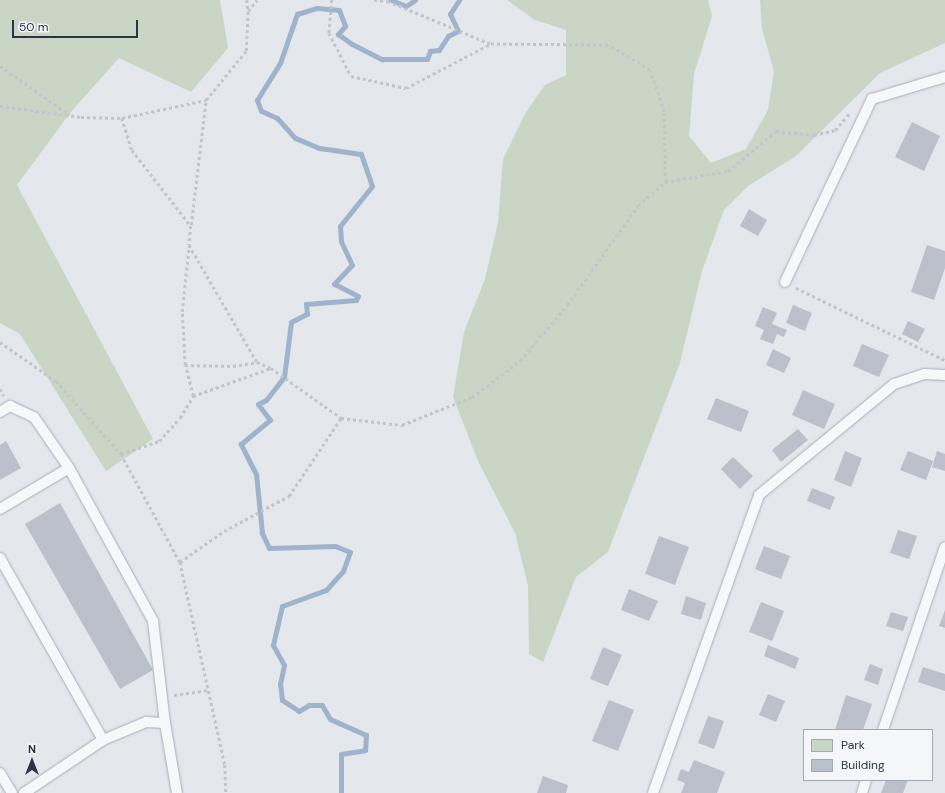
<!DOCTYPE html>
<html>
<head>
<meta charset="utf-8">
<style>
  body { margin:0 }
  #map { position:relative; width:945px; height:793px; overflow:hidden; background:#e4e7ec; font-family:"DM Sans",sans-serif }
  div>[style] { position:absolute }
  .green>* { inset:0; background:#c9d6c5 }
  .stream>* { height:5px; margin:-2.5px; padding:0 2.5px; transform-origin:2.5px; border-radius:2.5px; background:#9fb4cc }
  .building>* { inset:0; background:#bbc0ca }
  .path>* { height:2.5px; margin-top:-1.25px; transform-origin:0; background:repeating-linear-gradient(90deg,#c2c5cb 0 3px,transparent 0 6px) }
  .roads { filter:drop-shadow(0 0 1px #a9aeb7) drop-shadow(0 0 1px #a9aeb7) }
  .lane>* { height:10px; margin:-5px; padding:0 5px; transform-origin:5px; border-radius:5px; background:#f7f8fa }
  span { translate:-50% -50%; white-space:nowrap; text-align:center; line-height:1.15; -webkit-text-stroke:3px #f4f6f9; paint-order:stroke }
  .legend { position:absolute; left:803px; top:729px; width:130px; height:52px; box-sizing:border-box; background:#f4f6f9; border:1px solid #a4a8b1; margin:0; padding:5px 7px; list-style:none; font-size:12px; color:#2b3445 }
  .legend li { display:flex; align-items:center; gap:8px; height:20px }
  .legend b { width:20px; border:1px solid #a4a8b1 }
  .north { position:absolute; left:12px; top:741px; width:40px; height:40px; -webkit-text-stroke:3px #f4f6f9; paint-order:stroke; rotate:0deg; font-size:11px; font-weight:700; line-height:16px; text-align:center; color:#2b3445 }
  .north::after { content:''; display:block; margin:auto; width:14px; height:18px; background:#2b3445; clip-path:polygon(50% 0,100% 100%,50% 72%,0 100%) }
  .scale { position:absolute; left:12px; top:20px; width:126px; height:18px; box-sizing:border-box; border:2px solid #2b3445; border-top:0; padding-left:5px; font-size:12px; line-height:14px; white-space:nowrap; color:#2b3445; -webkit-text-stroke:3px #f4f6f9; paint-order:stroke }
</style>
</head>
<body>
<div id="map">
  <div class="green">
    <i style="clip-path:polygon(0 0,220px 0,228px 48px,191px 92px,119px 58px,70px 113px,17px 185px,153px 439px,106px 471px,20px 334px,0 323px)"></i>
    <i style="clip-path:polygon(507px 0,708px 0,712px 16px,694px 74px,689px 136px,711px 163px,746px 149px,768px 110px,774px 71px,762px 29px,760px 0,945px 0,945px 43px,880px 73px,796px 156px,748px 186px,724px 210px,702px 271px,680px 363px,608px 552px,576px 577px,543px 662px,529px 654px,528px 586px,515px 533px,478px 461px,453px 397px,464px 332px,485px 279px,498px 223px,503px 159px,526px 112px,545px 85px,566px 75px,566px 30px,535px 20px)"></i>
  </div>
  <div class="stream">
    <i style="left:391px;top:0;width:16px;rotate:22deg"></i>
    <i style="left:406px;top:6px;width:11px;rotate:-34deg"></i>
    <i style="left:341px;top:793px;width:39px;rotate:-90deg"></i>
    <i style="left:341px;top:754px;width:24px;rotate:-9deg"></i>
    <i style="left:365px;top:750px;width:15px;rotate:-86deg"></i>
    <i style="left:366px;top:735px;width:39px;rotate:-156deg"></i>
    <i style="left:330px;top:719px;width:16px;rotate:-120deg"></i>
    <i style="left:322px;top:705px;width:13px;rotate:180deg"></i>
    <i style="left:309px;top:705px;width:12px;rotate:149deg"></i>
    <i style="left:299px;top:711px;width:20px;rotate:-147deg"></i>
    <i style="left:282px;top:700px;width:16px;rotate:-97deg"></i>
    <i style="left:280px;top:684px;width:19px;rotate:-78deg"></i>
    <i style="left:284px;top:665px;width:23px;rotate:-119deg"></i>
    <i style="left:273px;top:645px;width:40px;rotate:-77deg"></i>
    <i style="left:282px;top:606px;width:47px;rotate:-20deg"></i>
    <i style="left:326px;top:590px;width:25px;rotate:-48deg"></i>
    <i style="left:343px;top:571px;width:20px;rotate:-70deg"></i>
    <i style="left:350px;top:552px;width:16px;rotate:-158deg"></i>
    <i style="left:335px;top:546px;width:66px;rotate:178.3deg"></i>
    <i style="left:269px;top:548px;width:17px;rotate:-115deg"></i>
    <i style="left:262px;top:533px;width:59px;rotate:-95.8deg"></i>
    <i style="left:256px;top:474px;width:34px;rotate:-117deg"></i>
    <i style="left:241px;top:444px;width:38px;rotate:-40deg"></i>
    <i style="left:270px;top:420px;width:20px;rotate:-127deg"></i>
    <i style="left:258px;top:404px;width:9px;rotate:-27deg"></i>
    <i style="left:266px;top:400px;width:29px;rotate:-52deg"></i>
    <i style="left:284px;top:377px;width:55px;rotate:-82.7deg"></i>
    <i style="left:291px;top:322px;width:18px;rotate:-27deg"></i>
    <i style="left:307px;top:314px;width:10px;rotate:-96deg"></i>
    <i style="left:306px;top:304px;width:50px;rotate:-4.6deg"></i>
    <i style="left:356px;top:300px;width:4px;rotate:-63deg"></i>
    <i style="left:358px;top:296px;width:27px;rotate:-153deg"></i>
    <i style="left:334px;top:284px;width:26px;rotate:-47deg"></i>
    <i style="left:352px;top:265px;width:26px;rotate:-115deg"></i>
    <i style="left:341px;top:241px;width:15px;rotate:-94deg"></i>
    <i style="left:340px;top:226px;width:51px;rotate:-51.3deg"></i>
    <i style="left:372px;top:186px;width:34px;rotate:-109deg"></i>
    <i style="left:361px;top:154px;width:42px;rotate:-171.9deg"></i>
    <i style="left:319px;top:148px;width:26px;rotate:-157deg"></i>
    <i style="left:295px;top:138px;width:27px;rotate:-132deg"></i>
    <i style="left:277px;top:118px;width:17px;rotate:-156deg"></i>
    <i style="left:261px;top:111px;width:12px;rotate:-110deg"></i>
    <i style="left:257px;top:100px;width:44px;rotate:-58.1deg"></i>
    <i style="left:280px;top:63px;width:52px;rotate:-70.9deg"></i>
    <i style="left:297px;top:14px;width:21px;rotate:-17deg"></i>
    <i style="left:317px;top:8px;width:22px;rotate:5deg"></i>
    <i style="left:339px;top:10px;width:17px;rotate:69deg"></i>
    <i style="left:345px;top:26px;width:11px;rotate:131deg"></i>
    <i style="left:338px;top:34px;width:17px;rotate:36deg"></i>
    <i style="left:352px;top:44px;width:34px;rotate:27deg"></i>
    <i style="left:382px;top:59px;width:45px"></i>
    <i style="left:427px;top:59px;width:9px;rotate:-69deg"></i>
    <i style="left:430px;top:51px;width:9px;rotate:-6deg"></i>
    <i style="left:439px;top:50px;width:17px;rotate:-57deg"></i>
    <i style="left:448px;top:36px;width:11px;rotate:-27deg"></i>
    <i style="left:458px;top:31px;width:19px;rotate:-115deg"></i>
    <i style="left:450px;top:14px;width:17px;rotate:-57deg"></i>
  </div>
  <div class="building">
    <i style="clip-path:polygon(912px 122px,940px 136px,924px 171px,895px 157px)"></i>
    <i style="clip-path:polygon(749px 209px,767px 220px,758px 236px,740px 226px)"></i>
    <i style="clip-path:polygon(927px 245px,945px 251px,945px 268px,934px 300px,911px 292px)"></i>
    <i style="clip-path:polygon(793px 305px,812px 313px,805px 331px,786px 323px)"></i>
    <i style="clip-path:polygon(763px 307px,777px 313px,772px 324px,787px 330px,784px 337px,777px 334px,773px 344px,760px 339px,764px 330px,755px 326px)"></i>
    <i style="clip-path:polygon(908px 321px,925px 329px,918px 342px,902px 334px)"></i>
    <i style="clip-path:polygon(862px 344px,889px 355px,879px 377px,853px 366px)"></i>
    <i style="clip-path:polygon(773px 349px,791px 358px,784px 373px,766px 365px)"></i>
    <i style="clip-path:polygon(803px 390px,835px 404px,824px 429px,792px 415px)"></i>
    <i style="clip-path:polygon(716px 398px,749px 411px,741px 432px,707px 419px)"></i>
    <i style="clip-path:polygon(798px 429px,808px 440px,781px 462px,772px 450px)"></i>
    <i style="clip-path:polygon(6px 441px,21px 468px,0 480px,0 445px)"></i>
    <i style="clip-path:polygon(845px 451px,862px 458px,851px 487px,834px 480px)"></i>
    <i style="clip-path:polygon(908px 451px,933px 461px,926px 480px,900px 470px)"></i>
    <i style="clip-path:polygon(937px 451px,945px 454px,945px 471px,932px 467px)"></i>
    <i style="clip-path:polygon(733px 457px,753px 476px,740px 489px,721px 469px)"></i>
    <i style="clip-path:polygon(812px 488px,835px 497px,830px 510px,807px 501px)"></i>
    <i style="clip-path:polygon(60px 503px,153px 670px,120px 689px,25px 524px)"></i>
    <i style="clip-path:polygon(898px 530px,917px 536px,909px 559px,890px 553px)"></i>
    <i style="clip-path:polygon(659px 536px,689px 547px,675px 585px,645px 574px)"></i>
    <i style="clip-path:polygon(764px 546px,790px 556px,781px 579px,755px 569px)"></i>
    <i style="clip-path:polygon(629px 589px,658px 601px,649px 621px,621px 610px)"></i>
    <i style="clip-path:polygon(686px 596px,706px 603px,701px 620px,681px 614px)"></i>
    <i style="clip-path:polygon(761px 602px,784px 611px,772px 641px,749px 632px)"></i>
    <i style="clip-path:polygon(945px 610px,945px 628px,939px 626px)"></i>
    <i style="clip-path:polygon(891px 612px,908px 617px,903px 631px,886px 626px)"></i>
    <i style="clip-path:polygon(768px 645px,799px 658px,795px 669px,764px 656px)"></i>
    <i style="clip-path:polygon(603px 647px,622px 655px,608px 686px,590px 679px)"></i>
    <i style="clip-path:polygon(870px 664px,883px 669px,878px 685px,864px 680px)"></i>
    <i style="clip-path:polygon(923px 667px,945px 674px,945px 691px,918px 682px)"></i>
    <i style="clip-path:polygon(768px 694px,785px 701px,776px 722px,759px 715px)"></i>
    <i style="clip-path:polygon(846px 695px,872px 704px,863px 730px,835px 730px)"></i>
    <i style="clip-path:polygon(609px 700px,634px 710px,618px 751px,592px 741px)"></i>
    <i style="clip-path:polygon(708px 716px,724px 721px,714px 749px,698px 743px)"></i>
    <i style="clip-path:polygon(694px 760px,725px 772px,717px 793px,681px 793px,685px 783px,677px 780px,681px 769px,689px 772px)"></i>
    <i style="clip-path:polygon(543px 776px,568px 785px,566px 793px,537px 793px)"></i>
    <i style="clip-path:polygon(886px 780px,908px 780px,903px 793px,881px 793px)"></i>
  </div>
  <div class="path">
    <i style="left:247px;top:0;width:10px;rotate:84deg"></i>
    <i style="left:332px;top:0;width:33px;rotate:95deg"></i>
    <i style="left:329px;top:33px;width:48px;rotate:62.9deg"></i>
    <i style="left:351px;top:76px;width:56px;rotate:12.3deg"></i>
    <i style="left:406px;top:88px;width:95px;rotate:-27.6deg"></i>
    <i style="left:0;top:66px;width:85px;rotate:35deg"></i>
    <i style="left:0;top:106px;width:82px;rotate:7.7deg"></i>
    <i style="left:81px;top:117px;width:41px;rotate:1.4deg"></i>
    <i style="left:122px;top:118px;width:86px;rotate:-12.1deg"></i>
    <i style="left:122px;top:118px;width:34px;rotate:73deg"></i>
    <i style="left:132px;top:150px;width:96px;rotate:52.2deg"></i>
    <i style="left:191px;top:226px;width:19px;rotate:96deg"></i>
    <i style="left:189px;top:245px;width:135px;rotate:59.8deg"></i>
    <i style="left:665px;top:182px;width:64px;rotate:-9.9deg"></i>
    <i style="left:728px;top:171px;width:62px;rotate:-39.8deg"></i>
    <i style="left:776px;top:131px;width:38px;rotate:6deg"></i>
    <i style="left:814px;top:135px;width:22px;rotate:-13deg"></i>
    <i style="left:835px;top:130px;width:21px;rotate:-49deg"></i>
    <i style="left:191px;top:225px;width:126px;rotate:-83.2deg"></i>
    <i style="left:206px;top:100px;width:63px;rotate:-50.8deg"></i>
    <i style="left:246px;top:51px;width:40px;rotate:-87.1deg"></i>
    <i style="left:248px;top:11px;width:14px;rotate:-51deg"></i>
    <i style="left:796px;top:288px;width:165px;rotate:25.8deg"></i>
    <i style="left:0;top:342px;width:68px;rotate:34.9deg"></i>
    <i style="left:56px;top:381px;width:98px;rotate:48.3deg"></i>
    <i style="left:121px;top:454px;width:123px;rotate:61.4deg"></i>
    <i style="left:180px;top:562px;width:208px;rotate:77.5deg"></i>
    <i style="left:225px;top:765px;width:28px;rotate:88deg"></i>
    <i style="left:185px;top:365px;width:53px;rotate:-93.2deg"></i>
    <i style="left:182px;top:312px;width:67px;rotate:-84deg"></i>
    <i style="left:0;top:389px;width:8px;rotate:60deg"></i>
    <i style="left:193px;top:396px;width:83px;rotate:-19.7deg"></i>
    <i style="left:121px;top:454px;width:40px;rotate:-18.9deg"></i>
    <i style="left:159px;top:441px;width:31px;rotate:-48deg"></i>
    <i style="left:180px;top:418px;width:26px;rotate:-59deg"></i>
    <i style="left:193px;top:396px;width:32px;rotate:-104deg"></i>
    <i style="left:185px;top:365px;width:48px;rotate:1.2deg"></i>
    <i style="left:233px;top:366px;width:24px;rotate:-9deg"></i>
    <i style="left:257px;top:362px;width:15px;rotate:23deg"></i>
    <i style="left:271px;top:368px;width:86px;rotate:35.5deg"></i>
    <i style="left:341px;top:418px;width:61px;rotate:6.5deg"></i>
    <i style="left:402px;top:425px;width:75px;rotate:-21.8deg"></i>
    <i style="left:472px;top:397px;width:60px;rotate:-36.9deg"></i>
    <i style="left:520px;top:361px;width:73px;rotate:-50deg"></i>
    <i style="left:567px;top:305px;width:122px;rotate:-54.4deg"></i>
    <i style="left:638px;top:206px;width:36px;rotate:-42deg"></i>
    <i style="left:665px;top:182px;width:70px;rotate:-90.8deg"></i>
    <i style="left:664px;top:112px;width:44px;rotate:-108.4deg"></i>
    <i style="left:650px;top:70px;width:49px;rotate:-149.2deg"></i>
    <i style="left:608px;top:45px;width:118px;rotate:-179.5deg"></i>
    <i style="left:490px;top:44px;width:109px;rotate:-157.4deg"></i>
    <i style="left:389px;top:2px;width:15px;rotate:-172deg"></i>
    <i style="left:180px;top:562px;width:54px;rotate:-35.2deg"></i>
    <i style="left:224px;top:531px;width:74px;rotate:-28.3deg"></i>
    <i style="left:289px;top:496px;width:94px;rotate:-56.3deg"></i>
    <i style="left:174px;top:695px;width:35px;rotate:-8deg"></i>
  </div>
  <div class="roads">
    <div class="lane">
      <i style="left:785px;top:282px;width:203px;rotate:-64.6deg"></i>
      <i style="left:872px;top:99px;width:76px;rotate:-16.8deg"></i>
      <i style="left:0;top:412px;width:12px;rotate:-31deg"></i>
      <i style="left:10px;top:406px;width:26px;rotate:25deg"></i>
      <i style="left:34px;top:417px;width:62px;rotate:55.5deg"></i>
      <i style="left:69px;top:468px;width:175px;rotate:61.2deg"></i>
      <i style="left:153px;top:621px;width:103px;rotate:83.3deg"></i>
      <i style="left:0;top:509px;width:80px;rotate:-30.7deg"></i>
      <i style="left:0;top:558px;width:209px;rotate:60.5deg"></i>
      <i style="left:883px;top:730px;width:193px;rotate:-71.3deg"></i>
      <i style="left:0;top:773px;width:23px;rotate:59deg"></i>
      <i style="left:24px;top:793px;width:95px;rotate:-33.9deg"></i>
      <i style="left:103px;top:740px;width:47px;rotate:-22.7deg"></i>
      <i style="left:146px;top:722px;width:19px;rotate:3deg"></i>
      <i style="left:165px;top:723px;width:71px;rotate:80.3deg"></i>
      <i style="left:653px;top:793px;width:316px;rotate:-70.4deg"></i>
      <i style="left:759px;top:495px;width:175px;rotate:-39.4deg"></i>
      <i style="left:894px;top:384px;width:32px;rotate:-18deg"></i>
      <i style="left:924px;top:374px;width:21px;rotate:3deg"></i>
      <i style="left:862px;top:793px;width:14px;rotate:-73deg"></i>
    </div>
  </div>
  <ul class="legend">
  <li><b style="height:11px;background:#c9d6c5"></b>Park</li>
  <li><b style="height:11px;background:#bbc0ca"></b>Building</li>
  </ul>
  <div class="north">N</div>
  <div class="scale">50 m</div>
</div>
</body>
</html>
